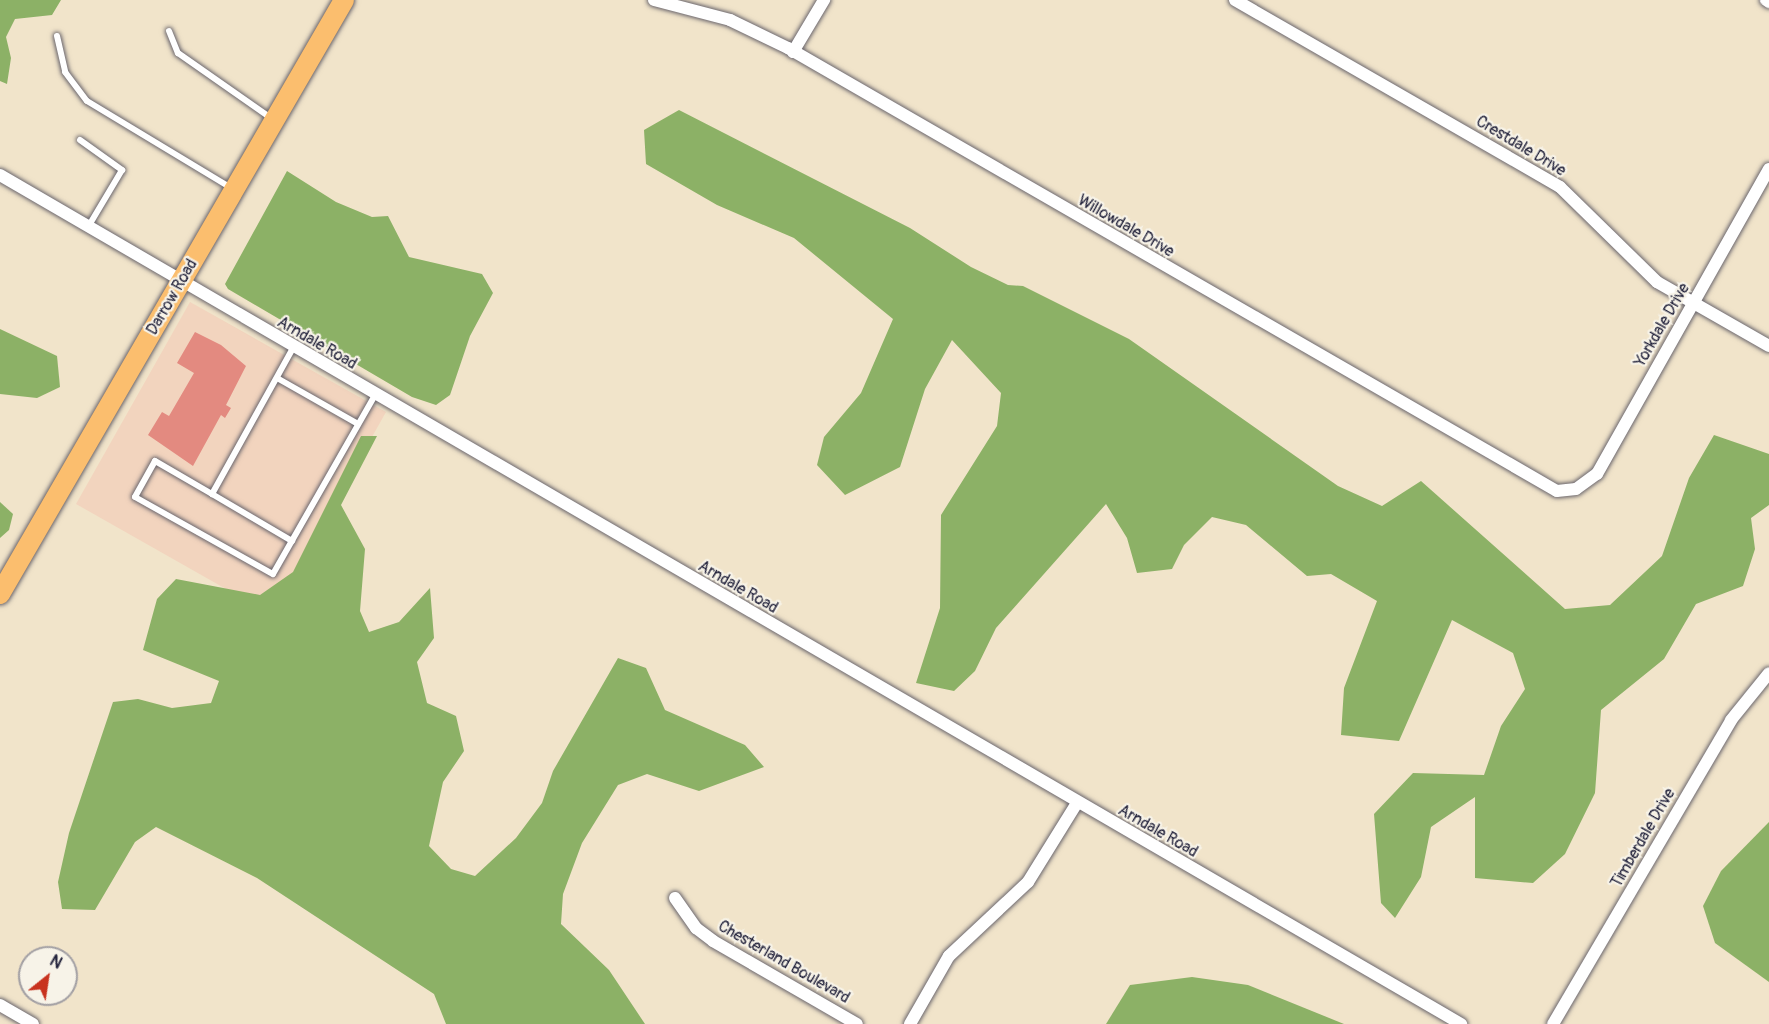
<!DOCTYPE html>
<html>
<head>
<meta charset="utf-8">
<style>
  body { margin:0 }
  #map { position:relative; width:1769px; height:1024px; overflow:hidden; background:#f1e4ca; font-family:Pangolin,sans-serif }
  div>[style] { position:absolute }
  .built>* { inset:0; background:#f2d4be }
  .forest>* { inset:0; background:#8cb166 }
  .building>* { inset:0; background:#e38a80 }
  .roads { filter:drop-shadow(0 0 2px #6a666d) drop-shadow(0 0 2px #6a666d) }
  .lane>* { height:6px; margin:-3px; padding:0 3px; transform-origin:3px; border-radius:3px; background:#fff }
  .street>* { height:12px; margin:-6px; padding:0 6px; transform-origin:6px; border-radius:6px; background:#fff }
  .primary>* { height:20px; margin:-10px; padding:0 10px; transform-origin:10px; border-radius:10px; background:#fbbe6e }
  span { translate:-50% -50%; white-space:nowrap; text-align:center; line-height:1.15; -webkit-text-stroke:4.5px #f7f3e8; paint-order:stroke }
  .street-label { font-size:16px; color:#22223b }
  .north { position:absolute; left:18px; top:946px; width:60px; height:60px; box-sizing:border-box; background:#f7f3e8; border:2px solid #a29fa3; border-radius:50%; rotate:30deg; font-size:16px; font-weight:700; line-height:24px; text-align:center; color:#22223b }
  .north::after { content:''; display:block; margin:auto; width:21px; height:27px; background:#c8321e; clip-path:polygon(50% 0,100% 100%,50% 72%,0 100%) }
</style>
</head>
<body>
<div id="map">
  <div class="built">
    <i style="clip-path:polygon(190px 302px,386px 412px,272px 615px,76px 504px)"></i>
  </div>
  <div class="forest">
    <i style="clip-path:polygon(0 0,61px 0,52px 15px,15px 19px,6px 37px,11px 58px,7px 84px,0 81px)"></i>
    <i style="clip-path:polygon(679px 110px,910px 228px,971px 267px,1008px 285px,1023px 286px,1129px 339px,1338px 486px,1382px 506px,1421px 481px,1565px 609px,1610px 605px,1662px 556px,1689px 478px,1714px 435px,1769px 454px,1769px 505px,1751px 518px,1755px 549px,1743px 586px,1696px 604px,1664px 659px,1601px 710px,1595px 793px,1565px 854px,1533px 883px,1475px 878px,1475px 797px,1431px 827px,1421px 877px,1395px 918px,1381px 903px,1374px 814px,1413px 773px,1484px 775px,1501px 726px,1525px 689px,1513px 653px,1452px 620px,1399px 741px,1341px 735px,1344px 688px,1377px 601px,1331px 574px,1307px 576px,1246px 525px,1212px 517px,1184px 545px,1172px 569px,1137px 573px,1127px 538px,1106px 504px,996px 628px,975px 671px,954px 691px,916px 683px,940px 608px,941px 515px,997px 426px,1001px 393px,952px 340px,925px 389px,900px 467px,845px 495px,817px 465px,824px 437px,861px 393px,893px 319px,794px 238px,717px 205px,646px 164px,644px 130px)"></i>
    <i style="clip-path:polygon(287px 171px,336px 202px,372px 217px,388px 216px,409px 257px,482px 274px,493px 293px,470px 336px,450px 395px,436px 405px,412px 397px,228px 289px,225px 284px)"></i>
    <i style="clip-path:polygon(0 329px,57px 356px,60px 387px,37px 398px,0 394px)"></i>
    <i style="clip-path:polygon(361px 436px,377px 436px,341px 505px,365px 549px,360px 611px,369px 632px,399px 622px,430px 588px,434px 638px,417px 662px,427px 703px,456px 716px,464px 751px,443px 782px,429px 846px,451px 869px,475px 876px,516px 838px,542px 803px,553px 771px,618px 658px,646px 668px,665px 710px,745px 745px,764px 767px,699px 791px,647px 774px,618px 785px,582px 843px,563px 894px,561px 924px,609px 970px,645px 1024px,446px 1024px,434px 994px,257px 878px,156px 827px,135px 842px,95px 910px,62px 909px,58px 882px,69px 833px,113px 702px,138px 699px,172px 708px,211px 703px,219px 681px,143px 650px,157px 599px,176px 579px,260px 595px,293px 572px)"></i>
    <i style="clip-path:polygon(0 502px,13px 514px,9px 530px,0 538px)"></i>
    <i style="clip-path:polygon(1769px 822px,1769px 982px,1715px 943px,1703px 906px,1721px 871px)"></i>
    <i style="clip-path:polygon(1192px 977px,1248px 985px,1344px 1024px,1106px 1024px,1130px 985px)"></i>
  </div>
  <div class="building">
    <i style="clip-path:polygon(195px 332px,221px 345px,246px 366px,226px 405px,231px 408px,225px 418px,221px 415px,193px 466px,148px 435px,162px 412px,169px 416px,194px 373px,177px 363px)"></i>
  </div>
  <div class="roads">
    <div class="lane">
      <i style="left:169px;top:31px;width:24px;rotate:68deg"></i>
      <i style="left:178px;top:53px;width:113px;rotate:35deg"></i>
      <i style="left:57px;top:36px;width:37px;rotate:77deg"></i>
      <i style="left:65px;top:72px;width:36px;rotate:53deg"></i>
      <i style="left:87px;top:101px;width:168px;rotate:31.1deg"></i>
      <i style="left:80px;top:140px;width:52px;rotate:35.5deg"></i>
      <i style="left:122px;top:170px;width:66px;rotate:120.8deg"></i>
      <i style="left:293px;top:348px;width:167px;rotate:119deg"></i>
      <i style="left:212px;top:494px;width:66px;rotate:-149.9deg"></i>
      <i style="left:155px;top:461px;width:41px;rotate:119.1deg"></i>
      <i style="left:135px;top:497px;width:158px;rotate:29.2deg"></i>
      <i style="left:273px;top:574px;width:206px;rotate:-60.3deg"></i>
      <i style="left:277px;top:378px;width:93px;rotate:29.6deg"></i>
      <i style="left:212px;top:494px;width:93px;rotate:30.4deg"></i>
    </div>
    <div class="street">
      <i style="left:654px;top:0;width:79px;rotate:14.7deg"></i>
      <i style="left:730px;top:20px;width:64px;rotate:25.8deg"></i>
      <i style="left:788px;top:48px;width:887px;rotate:29.95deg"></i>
      <i style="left:1557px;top:491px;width:19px;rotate:-6deg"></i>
      <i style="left:1576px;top:489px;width:26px;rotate:-36deg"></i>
      <i style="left:1597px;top:474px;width:350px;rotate:-60.6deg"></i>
      <i style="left:1235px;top:0;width:375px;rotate:29.9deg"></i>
      <i style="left:1560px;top:187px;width:136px;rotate:44.4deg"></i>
      <i style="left:1657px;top:282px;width:129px;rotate:29.7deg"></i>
      <i style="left:1766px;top:0;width:4px;rotate:34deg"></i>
      <i style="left:793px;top:52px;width:61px;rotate:-59.2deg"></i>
      <i style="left:0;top:175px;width:1690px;rotate:30.16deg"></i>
      <i style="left:675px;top:898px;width:37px;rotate:55deg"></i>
      <i style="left:696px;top:928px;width:21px;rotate:37deg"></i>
      <i style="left:713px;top:941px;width:166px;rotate:30deg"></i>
      <i style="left:0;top:1005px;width:38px;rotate:30deg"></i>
      <i style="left:910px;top:1024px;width:78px;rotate:-60.2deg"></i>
      <i style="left:949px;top:956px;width:108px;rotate:-43.1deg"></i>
      <i style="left:1028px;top:882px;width:93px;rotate:-58.2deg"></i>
      <i style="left:1553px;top:1024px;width:352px;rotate:-59.6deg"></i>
      <i style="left:1731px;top:720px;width:60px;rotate:-51deg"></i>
    </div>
    <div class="primary">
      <i style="left:0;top:594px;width:686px;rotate:-59.92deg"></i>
    </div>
  </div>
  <div class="street-label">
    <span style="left:1521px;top:146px;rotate:31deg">Crestdale Drive</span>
    <span style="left:1126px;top:226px;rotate:30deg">Willowdale Drive</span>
    <span style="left:172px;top:297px;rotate:-60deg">Darrow Road</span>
    <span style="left:1662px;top:325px;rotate:-60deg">Yorkdale Drive</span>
    <span style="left:317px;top:343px;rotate:30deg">Arndale Road</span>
    <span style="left:738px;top:587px;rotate:30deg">Arndale Road</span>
    <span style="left:1158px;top:831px;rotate:30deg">Arndale Road</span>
    <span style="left:1643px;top:838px;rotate:-60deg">Timberdale Drive</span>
    <span style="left:784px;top:962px;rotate:30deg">Chesterland Boulevard</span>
  </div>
  <div class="north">N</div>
</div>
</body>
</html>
